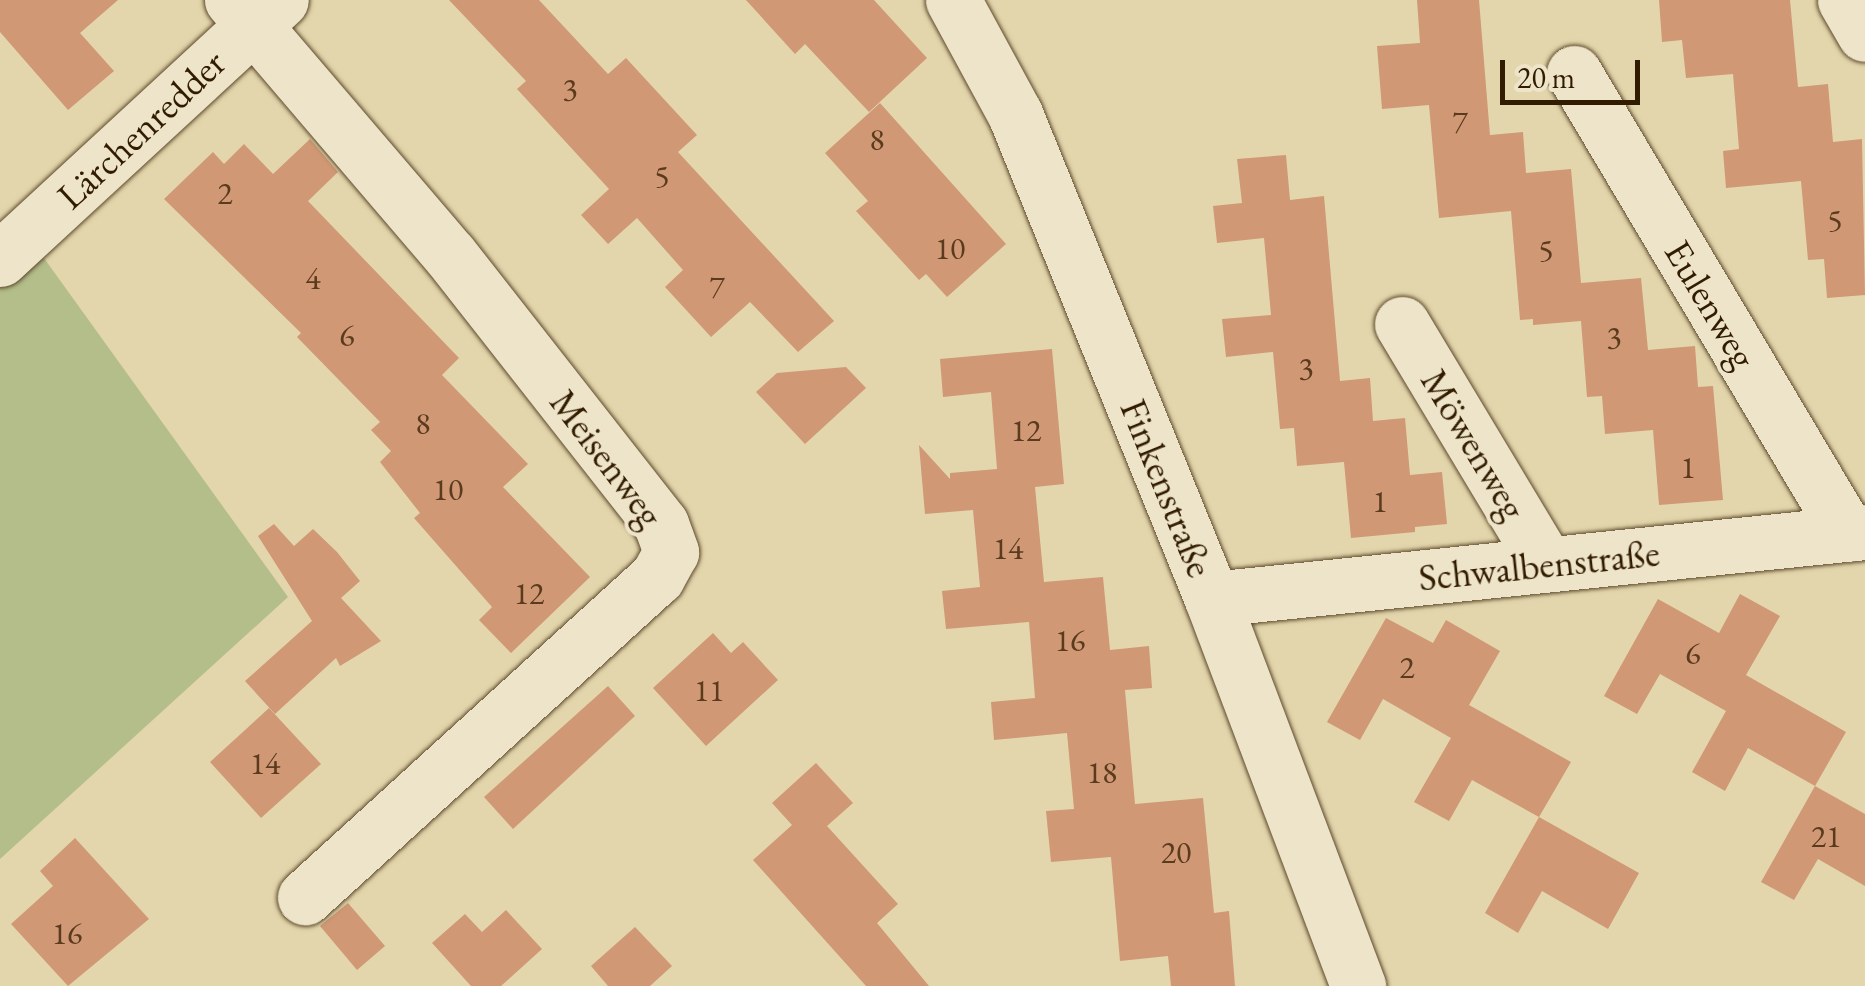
<!DOCTYPE html>
<html>
<head>
<meta charset="utf-8">
<style>
  body { margin:0 }
  #map { position:relative; width:1865px; height:986px; overflow:hidden; background:#e3d6ac; font-family:"EB Garamond",serif }
  div>[style] { position:absolute }
  .green>* { inset:0; background:#b3be8a }
  .building>* { inset:0; background:#d09875 }
  .roads { filter:drop-shadow(0 0 2px #5e4a2b) drop-shadow(0 0 2px #5e4a2b) }
  .minor>* { height:55px; margin:-27.5px; padding:0 27.5px; transform-origin:27.5px; border-radius:27.5px; background:#ede4c9 }
  span { translate:-50% -50%; white-space:nowrap; text-align:center; line-height:1.15; -webkit-text-stroke:8px #ede4c9; paint-order:stroke }
  .number-label { font-size:32px; color:#5a3b1d }
  .number-label span { -webkit-text-stroke-width:0 }
  .street-label { font-size:38px; color:#321c00 }
  .scale { position:absolute; left:1500px; top:60px; width:140px; height:45px; box-sizing:border-box; border:5px solid #321c00; border-top:0; padding-left:12px; font-size:30px; line-height:35px; white-space:nowrap; color:#321c00; -webkit-text-stroke:8px #ede4c9; paint-order:stroke }
</style>
</head>
<body>
<div id="map">
  <div class="green">
    <i style="clip-path:polygon(36px 247px,288px 597px,0 859px,0 281px)"></i>
  </div>
  <div class="building">
    <i style="clip-path:polygon(0 0,118px 0,80px 33px,114px 71px,68px 110px,0 32px)"></i>
    <i style="clip-path:polygon(449px 0,539px 0,608px 74px,626px 58px,697px 135px,678px 152px,834px 321px,798px 352px,750px 302px,711px 337px,665px 287px,683px 270px,637px 218px,608px 244px,581px 215px,609px 189px,517px 89px,526px 81px)"></i>
    <i style="clip-path:polygon(746px 0,874px 0,927px 58px,869px 112px,805px 44px,795px 54px)"></i>
    <i style="clip-path:polygon(1417px 0,1479px 0,1490px 135px,1523px 132px,1526px 173px,1571px 169px,1581px 283px,1641px 278px,1648px 350px,1695px 346px,1698px 387px,1713px 386px,1723px 500px,1659px 505px,1653px 430px,1605px 434px,1602px 396px,1587px 397px,1581px 321px,1533px 325px,1533px 319px,1520px 320px,1511px 211px,1439px 218px,1429px 105px,1382px 109px,1377px 46px,1420px 43px)"></i>
    <i style="clip-path:polygon(1659px 0,1790px 0,1798px 87px,1828px 84px,1833px 142px,1862px 139px,1865px 295px,1827px 298px,1824px 259px,1808px 260px,1801px 181px,1726px 188px,1723px 151px,1739px 149px,1733px 74px,1686px 78px,1682px 40px,1662px 42px)"></i>
    <i style="clip-path:polygon(880px 103px,1006px 244px,947px 297px,926px 274px,919px 280px,856px 211px,868px 201px,825px 153px)"></i>
    <i style="clip-path:polygon(310px 139px,338px 172px,308px 201px,459px 358px,442px 375px,528px 464px,503px 487px,590px 577px,511px 653px,479px 620px,492px 607px,414px 518px,420px 513px,380px 462px,391px 451px,371px 430px,380px 422px,297px 337px,301px 333px,164px 199px,213px 152px,224px 164px,244px 144px,273px 174px)"></i>
    <i style="clip-path:polygon(1286px 155px,1290px 200px,1324px 196px,1340px 381px,1370px 378px,1373px 421px,1405px 418px,1410px 475px,1442px 472px,1447px 524px,1415px 527px,1415px 532px,1351px 538px,1344px 462px,1297px 466px,1294px 428px,1280px 429px,1273px 352px,1226px 357px,1222px 319px,1271px 315px,1264px 238px,1217px 243px,1213px 206px,1242px 203px,1237px 159px)"></i>
    <i style="clip-path:polygon(1052px 349px,1064px 484px,1035px 487px,1044px 582px,1103px 577px,1110px 650px,1149px 646px,1152px 688px,1125px 690px,1135px 804px,1203px 798px,1214px 913px,1229px 911px,1235px 986px,1171px 986px,1168px 956px,1120px 961px,1111px 857px,1051px 862px,1046px 811px,1074px 809px,1067px 733px,994px 740px,991px 702px,1035px 698px,1029px 622px,946px 629px,942px 591px,980px 587px,973px 510px,925px 514px,919px 445px,950px 479px,950px 473px,997px 469px,991px 392px,943px 397px,940px 359px)"></i>
    <i style="clip-path:polygon(846px 367px,866px 388px,805px 444px,756px 392px,777px 373px)"></i>
    <i style="clip-path:polygon(274px 524px,294px 546px,313px 529px,337px 552px,360px 581px,341px 598px,381px 641px,340px 666px,336px 658px,275px 714px,245px 681px,312px 621px,258px 536px)"></i>
    <i style="clip-path:polygon(1740px 594px,1780px 616px,1746px 675px,1846px 732px,1815px 786px,1748px 748px,1725px 791px,1692px 772px,1726px 711px,1660px 674px,1637px 714px,1604px 696px,1658px 599px,1719px 633px)"></i>
    <i style="clip-path:polygon(1386px 618px,1433px 643px,1446px 620px,1500px 651px,1469px 705px,1571px 762px,1539px 817px,1472px 780px,1449px 821px,1414px 802px,1451px 738px,1383px 699px,1360px 740px,1327px 722px)"></i>
    <i style="clip-path:polygon(713px 633px,731px 653px,743px 642px,778px 680px,706px 746px,653px 688px)"></i>
    <i style="clip-path:polygon(608px 686px,635px 716px,513px 829px,484px 797px)"></i>
    <i style="clip-path:polygon(269px 708px,321px 764px,261px 818px,210px 762px)"></i>
    <i style="clip-path:polygon(816px 763px,853px 803px,827px 826px,898px 904px,877px 923px,929px 986px,866px 986px,753px 860px,792px 825px,772px 803px)"></i>
    <i style="clip-path:polygon(1815px 786px,1865px 814px,1865px 886px,1818px 859px,1794px 900px,1761px 882px)"></i>
    <i style="clip-path:polygon(1539px 817px,1639px 873px,1608px 929px,1542px 891px,1518px 933px,1485px 913px)"></i>
    <i style="clip-path:polygon(75px 838px,149px 919px,68px 986px,11px 924px,53px 886px,40px 871px)"></i>
    <i style="clip-path:polygon(348px 903px,385px 946px,357px 970px,320px 926px)"></i>
    <i style="clip-path:polygon(506px 910px,542px 949px,501px 986px,471px 986px,432px 943px,465px 914px,482px 932px)"></i>
    <i style="clip-path:polygon(635px 927px,672px 966px,650px 986px,608px 986px,591px 966px)"></i>
  </div>
  <div class="roads">
    <div class="minor">
      <i style="left:232px;top:0;width:335px;rotate:49.5deg"></i>
      <i style="left:450px;top:255px;width:342px;rotate:51.9deg"></i>
      <i style="left:661px;top:524px;width:30px;rotate:70deg"></i>
      <i style="left:671px;top:552px;width:29px;rotate:119deg"></i>
      <i style="left:657px;top:577px;width:476px;rotate:137.7deg"></i>
      <i style="left:953px;top:0;width:130px;rotate:61.5deg"></i>
      <i style="left:1015px;top:114px;width:523px;rotate:67.89deg"></i>
      <i style="left:1212px;top:599px;width:414px;rotate:69.3deg"></i>
      <i style="left:1845px;top:0;width:39px;rotate:60deg"></i>
      <i style="left:1574px;top:73px;width:536px;rotate:59.27deg"></i>
      <i style="left:0;top:259px;width:382px;rotate:-42.7deg"></i>
      <i style="left:1402px;top:324px;width:280px;rotate:59deg"></i>
      <i style="left:1212px;top:599px;width:656px;rotate:-5.86deg"></i>
    </div>
  </div>
  <div class="number-label">
    <span style="left:570px;top:89px">3</span>
    <span style="left:1460px;top:121px">7</span>
    <span style="left:877px;top:139px">8</span>
    <span style="left:662px;top:176px">5</span>
    <span style="left:225px;top:193px">2</span>
    <span style="left:1835px;top:220px">5</span>
    <span style="left:950px;top:248px">10</span>
    <span style="left:1546px;top:250px">5</span>
    <span style="left:313px;top:278px">4</span>
    <span style="left:717px;top:286px">7</span>
    <span style="left:347px;top:335px">6</span>
    <span style="left:1614px;top:337px">3</span>
    <span style="left:1306px;top:368px">3</span>
    <span style="left:423px;top:423px">8</span>
    <span style="left:1026px;top:430px">12</span>
    <span style="left:1688px;top:467px">1</span>
    <span style="left:448px;top:489px">10</span>
    <span style="left:1380px;top:501px">1</span>
    <span style="left:1008px;top:548px">14</span>
    <span style="left:529px;top:593px">12</span>
    <span style="left:1070px;top:640px">16</span>
    <span style="left:1693px;top:653px">6</span>
    <span style="left:1407px;top:667px">2</span>
    <span style="left:709px;top:690px">11</span>
    <span style="left:265px;top:763px">14</span>
    <span style="left:1102px;top:772px">18</span>
    <span style="left:1826px;top:836px">21</span>
    <span style="left:1176px;top:852px">20</span>
    <span style="left:67px;top:933px">16</span>
  </div>
  <div class="street-label">
    <span style="left:141px;top:129px;rotate:-43deg">Lärchenredder</span>
    <span style="left:1711px;top:304px;rotate:59deg">Eulenweg</span>
    <span style="left:1474px;top:444px;rotate:59deg">Möwenweg</span>
    <span style="left:607px;top:458px;rotate:53deg">Meisenweg</span>
    <span style="left:1167px;top:488px;rotate:68deg">Finkenstraße</span>
    <span style="left:1539px;top:565px;rotate:-6deg">Schwalbenstraße</span>
  </div>
  <div class="scale">20 m</div>
</div>
</body>
</html>
